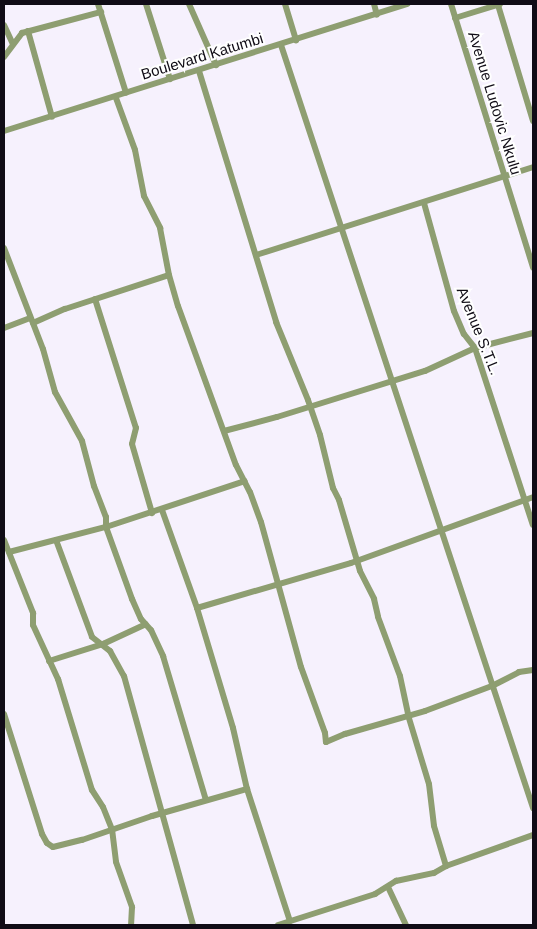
<!DOCTYPE html>
<html>
<head>
<meta charset="utf-8">
<style>
  body { margin:0 }
  #map { position:relative; width:537px; height:929px; overflow:hidden; background:#f6f1fd; font-family:Arial,sans-serif }
  div>[style] { position:absolute }
  .minor>* { height:6px; margin:-3px; padding:0 3px; transform-origin:3px; border-radius:3px; background:#8e9e71 }
  span { translate:-50% -50%; white-space:nowrap; text-align:center; line-height:1.15; -webkit-text-stroke:4px #fff; paint-order:stroke }
  .street-label { font-size:15px; color:#100c16 }
  .frame { position:absolute; inset:0; border:5px solid #100c16; pointer-events:none }
</style>
</head>
<body>
<div id="map">
  <div class="minor">
    <i style="left:98px;top:4px;width:93px;rotate:72.5deg"></i>
    <i style="left:146px;top:4px;width:79px;rotate:72.3deg"></i>
    <i style="left:189px;top:4px;width:67px;rotate:66.1deg"></i>
    <i style="left:285px;top:4px;width:38px;rotate:73deg"></i>
    <i style="left:374px;top:4px;width:11px;rotate:75deg"></i>
    <i style="left:451px;top:4px;width:276px;rotate:72.7deg"></i>
    <i style="left:498px;top:5px;width:121px;rotate:73.2deg"></i>
    <i style="left:455px;top:18px;width:47px;rotate:-17.3deg"></i>
    <i style="left:4px;top:25px;width:21px;rotate:65deg"></i>
    <i style="left:28px;top:31px;width:89px;rotate:74.4deg"></i>
    <i style="left:281px;top:45px;width:804px;rotate:71.72deg"></i>
    <i style="left:4px;top:57px;width:30px;rotate:-53deg"></i>
    <i style="left:22px;top:33px;width:82px;rotate:-14.9deg"></i>
    <i style="left:199px;top:71px;width:263px;rotate:72.9deg"></i>
    <i style="left:276px;top:322px;width:84px;rotate:67.7deg"></i>
    <i style="left:308px;top:400px;width:37px;rotate:71deg"></i>
    <i style="left:320px;top:435px;width:55px;rotate:76.2deg"></i>
    <i style="left:333px;top:488px;width:13px;rotate:63deg"></i>
    <i style="left:339px;top:500px;width:74px;rotate:73.5deg"></i>
    <i style="left:360px;top:571px;width:31px;rotate:63deg"></i>
    <i style="left:374px;top:599px;width:18px;rotate:77deg"></i>
    <i style="left:378px;top:617px;width:63px;rotate:69.6deg"></i>
    <i style="left:400px;top:676px;width:40px;rotate:78deg"></i>
    <i style="left:408px;top:715px;width:72px;rotate:73.1deg"></i>
    <i style="left:429px;top:784px;width:42px;rotate:83.2deg"></i>
    <i style="left:434px;top:826px;width:42px;rotate:73.3deg"></i>
    <i style="left:116px;top:98px;width:55px;rotate:69.9deg"></i>
    <i style="left:135px;top:150px;width:47px;rotate:78.9deg"></i>
    <i style="left:144px;top:196px;width:36px;rotate:63deg"></i>
    <i style="left:160px;top:228px;width:48px;rotate:79.2deg"></i>
    <i style="left:169px;top:275px;width:32px;rotate:74deg"></i>
    <i style="left:178px;top:306px;width:169px;rotate:70deg"></i>
    <i style="left:236px;top:465px;width:30px;rotate:63deg"></i>
    <i style="left:250px;top:492px;width:32px;rotate:70deg"></i>
    <i style="left:261px;top:522px;width:150px;rotate:74.6deg"></i>
    <i style="left:301px;top:667px;width:70px;rotate:70deg"></i>
    <i style="left:325px;top:733px;width:9px;rotate:84deg"></i>
    <i style="left:326px;top:742px;width:21px;rotate:-23deg"></i>
    <i style="left:345px;top:734px;width:83px;rotate:-16deg"></i>
    <i style="left:425px;top:711px;width:72px;rotate:-20.5deg"></i>
    <i style="left:492px;top:686px;width:30px;rotate:-27deg"></i>
    <i style="left:519px;top:672px;width:14px;rotate:-8deg"></i>
    <i style="left:4px;top:131px;width:423px;rotate:-17.5deg"></i>
    <i style="left:424px;top:203px;width:112px;rotate:74.5deg"></i>
    <i style="left:454px;top:311px;width:25px;rotate:67deg"></i>
    <i style="left:464px;top:334px;width:18px;rotate:52deg"></i>
    <i style="left:475px;top:348px;width:186px;rotate:71.9deg"></i>
    <i style="left:4px;top:248px;width:108px;rotate:68.9deg"></i>
    <i style="left:43px;top:349px;width:45px;rotate:74.4deg"></i>
    <i style="left:55px;top:392px;width:56px;rotate:61.1deg"></i>
    <i style="left:82px;top:441px;width:47px;rotate:75.1deg"></i>
    <i style="left:94px;top:486px;width:33px;rotate:69deg"></i>
    <i style="left:106px;top:517px;width:10px;rotate:90deg"></i>
    <i style="left:106px;top:527px;width:77px;rotate:70.1deg"></i>
    <i style="left:132px;top:599px;width:22px;rotate:66deg"></i>
    <i style="left:141px;top:619px;width:15px;rotate:48deg"></i>
    <i style="left:151px;top:630px;width:29px;rotate:65deg"></i>
    <i style="left:163px;top:656px;width:150px;rotate:73.4deg"></i>
    <i style="left:256px;top:255px;width:291px;rotate:-17.6deg"></i>
    <i style="left:95px;top:299px;width:135px;rotate:72.4deg"></i>
    <i style="left:136px;top:428px;width:16px;rotate:104deg"></i>
    <i style="left:132px;top:444px;width:72px;rotate:73.8deg"></i>
    <i style="left:33px;top:323px;width:35px;rotate:-24deg"></i>
    <i style="left:65px;top:309px;width:109px;rotate:-18.1deg"></i>
    <i style="left:4px;top:328px;width:28px;rotate:-21deg"></i>
    <i style="left:224px;top:431px;width:55px;rotate:-14.8deg"></i>
    <i style="left:277px;top:417px;width:155px;rotate:-17.3deg"></i>
    <i style="left:425px;top:371px;width:55px;rotate:-24.7deg"></i>
    <i style="left:475px;top:348px;width:60px;rotate:-14.5deg"></i>
    <i style="left:162px;top:510px;width:104px;rotate:70.3deg"></i>
    <i style="left:197px;top:608px;width:125px;rotate:73.3deg"></i>
    <i style="left:233px;top:728px;width:63px;rotate:77.1deg"></i>
    <i style="left:247px;top:789px;width:139px;rotate:72deg"></i>
    <i style="left:4px;top:540px;width:79px;rotate:68.3deg"></i>
    <i style="left:33px;top:613px;width:12px;rotate:90deg"></i>
    <i style="left:33px;top:625px;width:60px;rotate:65.2deg"></i>
    <i style="left:58px;top:679px;width:116px;rotate:73deg"></i>
    <i style="left:92px;top:790px;width:20px;rotate:57deg"></i>
    <i style="left:103px;top:807px;width:24px;rotate:68deg"></i>
    <i style="left:112px;top:829px;width:33px;rotate:83deg"></i>
    <i style="left:116px;top:862px;width:48px;rotate:70.4deg"></i>
    <i style="left:132px;top:907px;width:18px;rotate:93deg"></i>
    <i style="left:56px;top:540px;width:103px;rotate:69.6deg"></i>
    <i style="left:92px;top:637px;width:23px;rotate:38deg"></i>
    <i style="left:110px;top:651px;width:29px;rotate:61deg"></i>
    <i style="left:124px;top:676px;width:258px;rotate:74.5deg"></i>
    <i style="left:9px;top:552px;width:100px;rotate:-14.5deg"></i>
    <i style="left:106px;top:527px;width:146px;rotate:-18.3deg"></i>
    <i style="left:197px;top:608px;width:160px;rotate:-16.3deg"></i>
    <i style="left:351px;top:563px;width:194px;rotate:-19.9deg"></i>
    <i style="left:49px;top:661px;width:57px;rotate:-17.5deg"></i>
    <i style="left:103px;top:644px;width:47px;rotate:-24.9deg"></i>
    <i style="left:4px;top:714px;width:126px;rotate:72.4deg"></i>
    <i style="left:42px;top:834px;width:10px;rotate:61deg"></i>
    <i style="left:47px;top:843px;width:7px;rotate:34deg"></i>
    <i style="left:53px;top:847px;width:30px;rotate:-14deg"></i>
    <i style="left:82px;top:840px;width:74px;rotate:-18.9deg"></i>
    <i style="left:152px;top:816px;width:99px;rotate:-15.9deg"></i>
    <i style="left:388px;top:887px;width:42px;rotate:64.7deg"></i>
    <i style="left:278px;top:925px;width:102px;rotate:-17.7deg"></i>
    <i style="left:375px;top:894px;width:25px;rotate:-32deg"></i>
    <i style="left:396px;top:881px;width:39px;rotate:-12deg"></i>
    <i style="left:434px;top:873px;width:14px;rotate:-30deg"></i>
    <i style="left:446px;top:866px;width:92px;rotate:-19.6deg"></i>
  </div>
  <div class="street-label">
    <span style="left:202px;top:56px;rotate:-17deg">Boulevard Katumbi</span>
    <span style="left:495px;top:103px;rotate:73deg">Avenue Ludovic Nkulu</span>
    <span style="left:479px;top:331px;rotate:68deg">Avenue S.T.L.</span>
  </div>
  <div class="frame"></div>
</div>
</body>
</html>
